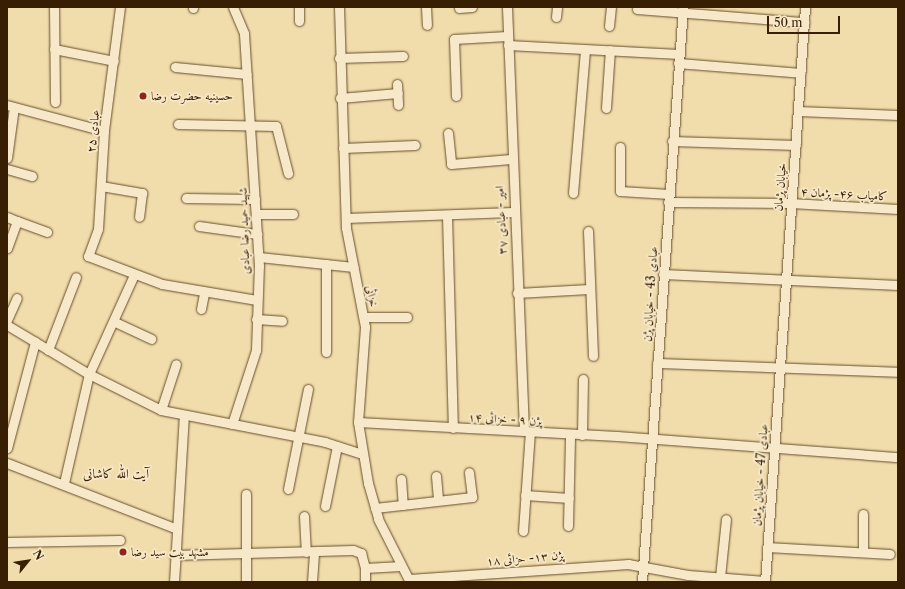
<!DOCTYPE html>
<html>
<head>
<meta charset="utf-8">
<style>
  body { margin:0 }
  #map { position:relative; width:905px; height:589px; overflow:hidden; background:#f1dcab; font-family:"Libre Caslon Text",Amiri,serif }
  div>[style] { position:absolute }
  .roads { filter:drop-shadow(0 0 1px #664e2c) drop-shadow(0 0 1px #664e2c) }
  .minor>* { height:9px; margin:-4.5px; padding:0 4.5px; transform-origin:4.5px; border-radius:4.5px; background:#f6e8c8 }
  .dots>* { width:11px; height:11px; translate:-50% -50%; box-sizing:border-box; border:2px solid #f6e8c8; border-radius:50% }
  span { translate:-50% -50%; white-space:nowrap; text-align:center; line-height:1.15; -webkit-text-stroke:3.5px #f6e8c8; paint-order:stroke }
  .poi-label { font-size:12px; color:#381e02 }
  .left { translate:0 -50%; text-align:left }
  .street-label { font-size:12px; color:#381e02 }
  .neighbourhood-label { font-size:13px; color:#381e02 }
  .frame { position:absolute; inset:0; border:8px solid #381e02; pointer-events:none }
  .north { position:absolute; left:8px; top:541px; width:40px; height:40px; -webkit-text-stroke:3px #f6e8c8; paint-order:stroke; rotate:60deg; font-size:11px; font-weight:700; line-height:16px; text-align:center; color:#381e02 }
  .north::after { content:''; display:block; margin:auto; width:14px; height:18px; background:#381e02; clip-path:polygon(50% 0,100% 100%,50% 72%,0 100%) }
  .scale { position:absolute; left:767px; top:16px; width:73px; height:18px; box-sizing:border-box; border:2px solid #381e02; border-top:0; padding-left:5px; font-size:12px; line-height:14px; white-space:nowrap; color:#381e02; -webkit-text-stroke:3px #f6e8c8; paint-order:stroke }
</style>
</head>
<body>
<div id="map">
  <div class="roads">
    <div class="minor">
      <i style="left:54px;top:7px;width:95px;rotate:89.4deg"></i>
      <i style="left:120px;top:7px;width:125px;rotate:97.4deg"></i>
      <i style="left:104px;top:131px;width:98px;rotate:93.5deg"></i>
      <i style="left:98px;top:229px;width:29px;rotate:110deg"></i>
      <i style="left:88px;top:256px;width:79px;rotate:20.7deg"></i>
      <i style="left:162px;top:284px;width:96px;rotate:9.6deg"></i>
      <i style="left:193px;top:7px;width:1px;rotate:90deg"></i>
      <i style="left:299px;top:7px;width:14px;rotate:90deg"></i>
      <i style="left:339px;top:7px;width:221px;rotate:88.2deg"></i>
      <i style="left:346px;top:228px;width:101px;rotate:79.1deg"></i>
      <i style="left:365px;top:327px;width:95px;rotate:94.2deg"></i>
      <i style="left:358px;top:422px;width:62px;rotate:80.7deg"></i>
      <i style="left:368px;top:483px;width:37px;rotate:74deg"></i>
      <i style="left:378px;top:519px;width:71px;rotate:63.1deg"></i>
      <i style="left:426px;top:7px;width:18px;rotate:87deg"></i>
      <i style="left:507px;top:7px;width:424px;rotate:87.7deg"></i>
      <i style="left:459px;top:8px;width:13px;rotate:-4deg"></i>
      <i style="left:637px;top:9px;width:168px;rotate:4.5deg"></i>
      <i style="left:556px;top:17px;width:10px;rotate:-84deg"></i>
      <i style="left:609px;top:26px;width:19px;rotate:-84deg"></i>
      <i style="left:508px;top:45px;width:171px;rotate:3deg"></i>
      <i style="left:54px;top:49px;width:61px;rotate:11.3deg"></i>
      <i style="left:339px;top:58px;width:64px;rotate:-1.8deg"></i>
      <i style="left:678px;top:63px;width:123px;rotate:4.6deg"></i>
      <i style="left:175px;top:67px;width:72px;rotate:5.6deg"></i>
      <i style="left:397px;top:84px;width:21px;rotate:87deg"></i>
      <i style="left:456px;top:96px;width:57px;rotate:-92deg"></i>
      <i style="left:454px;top:39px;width:53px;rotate:-3.2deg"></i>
      <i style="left:340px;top:98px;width:58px;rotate:-4.9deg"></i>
      <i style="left:7px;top:105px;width:100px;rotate:15deg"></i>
      <i style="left:606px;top:108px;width:58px;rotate:-86.1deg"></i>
      <i style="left:798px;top:111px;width:100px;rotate:2.3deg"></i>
      <i style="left:178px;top:124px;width:98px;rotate:1.2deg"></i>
      <i style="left:276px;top:126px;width:49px;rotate:75.7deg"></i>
      <i style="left:448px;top:133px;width:31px;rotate:84deg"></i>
      <i style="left:451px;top:164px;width:60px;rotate:-4.8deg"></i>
      <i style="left:672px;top:141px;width:124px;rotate:1.8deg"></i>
      <i style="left:620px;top:147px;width:44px;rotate:90deg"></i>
      <i style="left:620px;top:191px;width:49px;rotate:3.5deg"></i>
      <i style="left:343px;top:148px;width:72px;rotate:-2.4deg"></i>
      <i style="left:7px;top:158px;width:51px;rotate:-82.2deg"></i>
      <i style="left:7px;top:169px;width:26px;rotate:16deg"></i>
      <i style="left:101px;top:186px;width:42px;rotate:9.7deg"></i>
      <i style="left:142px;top:193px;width:24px;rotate:97deg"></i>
      <i style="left:573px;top:193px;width:144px;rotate:-85.2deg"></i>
      <i style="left:186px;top:198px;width:69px;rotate:0.8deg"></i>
      <i style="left:668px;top:202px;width:122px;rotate:0.5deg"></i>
      <i style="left:790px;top:203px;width:108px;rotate:3.2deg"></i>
      <i style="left:256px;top:214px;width:37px"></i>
      <i style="left:447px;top:216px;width:212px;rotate:88.4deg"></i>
      <i style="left:7px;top:217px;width:11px;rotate:22deg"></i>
      <i style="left:17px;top:221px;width:29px;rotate:110deg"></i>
      <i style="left:346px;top:218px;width:166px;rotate:-2.1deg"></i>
      <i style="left:17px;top:221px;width:32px;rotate:20deg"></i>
      <i style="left:199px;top:226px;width:59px;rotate:7.9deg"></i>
      <i style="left:588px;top:231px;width:125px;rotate:87.7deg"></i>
      <i style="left:259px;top:257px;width:95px;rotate:6.1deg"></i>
      <i style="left:326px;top:264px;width:88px;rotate:90deg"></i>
      <i style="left:663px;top:274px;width:235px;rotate:2.7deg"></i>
      <i style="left:517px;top:293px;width:72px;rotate:-3.2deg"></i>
      <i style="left:201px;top:309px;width:16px;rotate:-79deg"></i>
      <i style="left:364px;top:317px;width:43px"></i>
      <i style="left:256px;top:319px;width:26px;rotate:4deg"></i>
      <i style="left:7px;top:320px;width:24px;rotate:-66deg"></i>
      <i style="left:115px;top:322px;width:40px;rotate:25deg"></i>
      <i style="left:7px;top:325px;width:96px;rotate:30.9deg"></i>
      <i style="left:89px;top:374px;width:80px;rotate:26.6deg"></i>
      <i style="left:161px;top:410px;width:167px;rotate:11deg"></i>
      <i style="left:325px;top:442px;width:39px;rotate:18deg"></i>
      <i style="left:48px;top:350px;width:78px;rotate:-69deg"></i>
      <i style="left:657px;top:363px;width:241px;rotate:2.1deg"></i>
      <i style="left:161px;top:410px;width:48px;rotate:-71.9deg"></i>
      <i style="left:358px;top:422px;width:259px;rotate:3.1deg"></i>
      <i style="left:617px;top:436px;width:282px;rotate:4.3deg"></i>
      <i style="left:232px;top:424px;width:78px;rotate:-72deg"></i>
      <i style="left:256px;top:350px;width:84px;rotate:-88deg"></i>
      <i style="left:259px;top:266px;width:233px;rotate:-93.7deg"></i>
      <i style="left:244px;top:33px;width:28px;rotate:-113deg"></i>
      <i style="left:582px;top:435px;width:56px;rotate:-89deg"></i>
      <i style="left:7px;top:448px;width:110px;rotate:-75.2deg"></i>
      <i style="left:7px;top:463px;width:180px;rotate:21.2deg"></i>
      <i style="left:436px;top:476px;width:24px;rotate:85deg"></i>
      <i style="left:401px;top:479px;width:26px;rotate:86deg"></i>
      <i style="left:64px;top:483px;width:112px;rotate:-77.1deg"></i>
      <i style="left:89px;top:374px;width:109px;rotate:-65.6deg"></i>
      <i style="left:288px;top:489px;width:102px;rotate:-78.7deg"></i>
      <i style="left:525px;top:495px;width:44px;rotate:3.9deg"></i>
      <i style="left:325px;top:506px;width:61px;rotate:-78.7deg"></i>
      <i style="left:375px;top:508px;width:98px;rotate:-6.5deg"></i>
      <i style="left:472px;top:497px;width:25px;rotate:-97deg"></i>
      <i style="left:863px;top:514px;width:38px;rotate:90deg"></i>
      <i style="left:304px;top:516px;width:36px;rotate:87deg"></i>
      <i style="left:568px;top:526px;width:91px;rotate:-88.7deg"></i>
      <i style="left:523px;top:531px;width:99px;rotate:-86deg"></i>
      <i style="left:7px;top:542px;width:113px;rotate:-1deg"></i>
      <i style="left:767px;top:547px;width:123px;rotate:3.3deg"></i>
      <i style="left:174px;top:555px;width:179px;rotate:-1.6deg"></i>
      <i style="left:353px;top:550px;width:9px;rotate:21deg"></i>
      <i style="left:361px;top:553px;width:16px;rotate:75deg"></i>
      <i style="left:365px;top:568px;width:36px;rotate:-3deg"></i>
      <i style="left:720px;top:577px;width:58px;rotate:-84.1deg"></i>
      <i style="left:409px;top:579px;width:220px;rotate:-3.9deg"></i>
      <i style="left:628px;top:564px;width:61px;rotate:10.4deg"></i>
      <i style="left:688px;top:575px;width:77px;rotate:4.5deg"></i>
      <i style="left:174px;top:582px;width:167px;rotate:-86.6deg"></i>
      <i style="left:246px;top:582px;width:88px;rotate:-90deg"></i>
      <i style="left:312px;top:582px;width:29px;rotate:-86deg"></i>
      <i style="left:365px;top:582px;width:14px;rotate:-90deg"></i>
      <i style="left:642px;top:582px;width:576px;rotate:-85.92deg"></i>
      <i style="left:765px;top:582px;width:576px;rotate:-86.02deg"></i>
    </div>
  </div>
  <div class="dots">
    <i style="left:143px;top:96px;background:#8f2418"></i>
    <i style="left:123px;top:552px;background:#8f2418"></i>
  </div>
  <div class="poi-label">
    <span class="left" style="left:151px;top:96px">حسینیه حضرت رضا</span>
    <span class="left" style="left:131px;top:552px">مشهد بيت سيد رضا</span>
  </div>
  <div class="street-label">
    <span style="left:93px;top:131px;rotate:-84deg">عبادی ۲۵</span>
    <span style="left:780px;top:187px;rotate:-85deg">خیابان پژمان</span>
    <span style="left:844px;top:194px;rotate:3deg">کامیاب ۴۶- پژمان ۴</span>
    <span style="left:501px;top:220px;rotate:-93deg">امیر - عبادی ۳۷</span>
    <span style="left:244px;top:231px;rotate:-92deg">شهید حمید رضا عبادی</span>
    <span style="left:650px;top:294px;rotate:-86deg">عبادی 43 - خیابان پژن</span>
    <span style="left:372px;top:296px;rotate:77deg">خزائی</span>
    <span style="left:505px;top:419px;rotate:3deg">پژن ۹ - خزائی ۱۴</span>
    <span style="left:760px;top:475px;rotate:-86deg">عبادی 47 - خیابان پژمان</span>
    <span style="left:525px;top:558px;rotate:-5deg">پژن ۱۳- حزائی ۱۸</span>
  </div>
  <div class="neighbourhood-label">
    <span style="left:116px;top:473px">آیت الله کاشانی</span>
  </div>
  <div class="frame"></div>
  <div class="north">N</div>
  <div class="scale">50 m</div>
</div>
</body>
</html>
